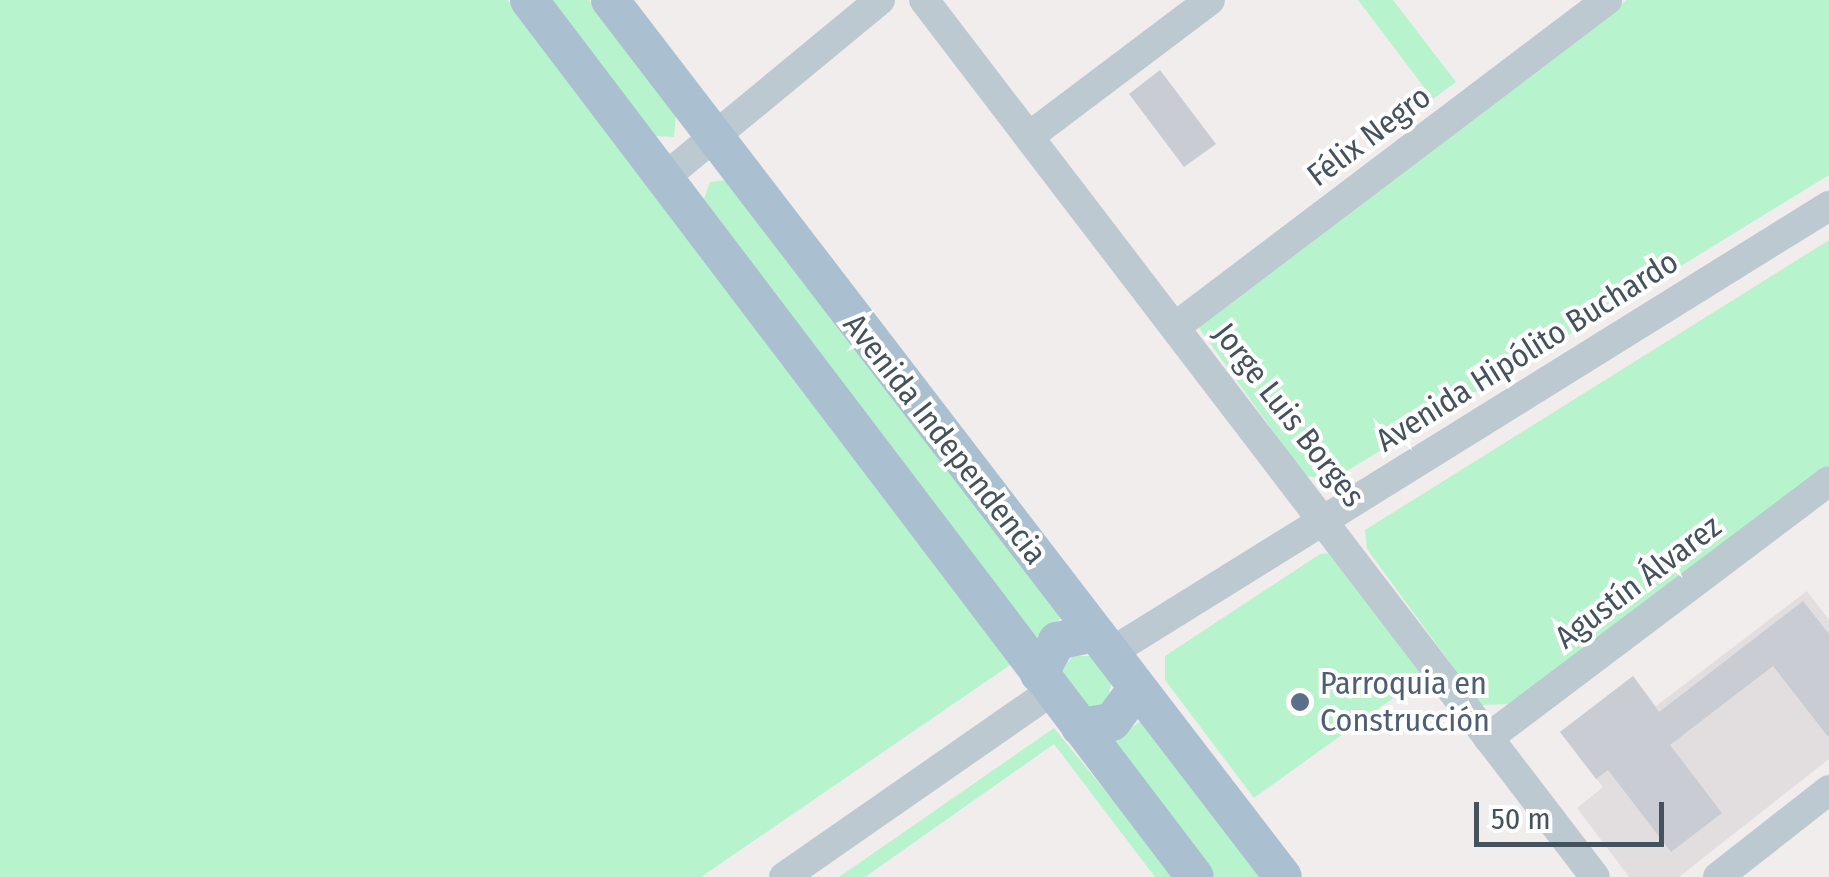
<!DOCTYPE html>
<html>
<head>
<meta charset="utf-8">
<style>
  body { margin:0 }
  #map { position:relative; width:1829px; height:877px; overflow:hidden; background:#f1eded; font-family:"Fira Sans Condensed",sans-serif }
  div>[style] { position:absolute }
  .education>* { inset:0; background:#e2dedf }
  .green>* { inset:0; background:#b7f3cc }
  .building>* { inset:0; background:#c9cdd3 }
  .minor>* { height:30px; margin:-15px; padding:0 15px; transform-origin:15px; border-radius:15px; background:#bcc9d1 }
  .major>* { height:38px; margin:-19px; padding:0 19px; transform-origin:19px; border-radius:19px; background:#aabfcf }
  .dots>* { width:28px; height:28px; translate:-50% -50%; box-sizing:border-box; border:5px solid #fff; border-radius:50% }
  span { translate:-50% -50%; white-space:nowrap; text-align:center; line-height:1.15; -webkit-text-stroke:8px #fff; paint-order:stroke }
  .street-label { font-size:32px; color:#44525d }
  .service-label { font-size:32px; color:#4e5e75 }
  .left { translate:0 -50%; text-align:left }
  .scale { position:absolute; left:1474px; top:802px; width:190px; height:45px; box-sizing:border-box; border:5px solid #44525d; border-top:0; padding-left:12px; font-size:30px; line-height:35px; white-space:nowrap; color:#44525d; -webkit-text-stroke:8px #fff; paint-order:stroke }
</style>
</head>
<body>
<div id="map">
  <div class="education">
    <i style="clip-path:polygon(1807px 591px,1829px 620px,1829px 759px,1679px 877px,1629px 877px,1577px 808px,1603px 787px,1560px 732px,1633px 676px,1656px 706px)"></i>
  </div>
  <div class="green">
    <i style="clip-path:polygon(0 0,508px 0,1013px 663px,701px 877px,0 877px)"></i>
    <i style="clip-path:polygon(551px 0,589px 0,676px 114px,674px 137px,655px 136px)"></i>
    <i style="clip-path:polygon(1358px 0,1393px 0,1456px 82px,1433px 99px)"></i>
    <i style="clip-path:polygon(1627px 0,1829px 0,1829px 175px,1334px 479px,1305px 476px,1197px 325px)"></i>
    <i style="clip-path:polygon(725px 180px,1063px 617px,1036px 637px,704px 199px,710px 182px)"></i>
    <i style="clip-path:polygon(1829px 240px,1829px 465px,1512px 704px,1481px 705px,1367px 549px,1365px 530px)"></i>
    <i style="clip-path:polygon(1334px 553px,1428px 673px,1254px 798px,1165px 680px,1165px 656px,1320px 554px)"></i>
    <i style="clip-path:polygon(1073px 656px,1091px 656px,1112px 681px,1106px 706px,1086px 708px,1061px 671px)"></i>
    <i style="clip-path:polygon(1143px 719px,1263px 877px,1215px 877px,1113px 742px)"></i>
    <i style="clip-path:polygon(1054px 728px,1176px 877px,1155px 877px,1054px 744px,865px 877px,839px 877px)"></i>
  </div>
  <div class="building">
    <i style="clip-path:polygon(1160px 70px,1216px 144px,1184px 167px,1129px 94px)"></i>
    <i style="clip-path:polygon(1803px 601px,1829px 634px,1829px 738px,1773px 666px,1670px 745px,1722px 813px,1671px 852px,1608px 770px,1596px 779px,1560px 732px,1633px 676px,1659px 712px)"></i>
  </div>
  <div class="minor">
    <i style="left:924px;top:0;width:1104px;rotate:52.58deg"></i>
    <i style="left:1031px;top:135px;width:224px;rotate:-37deg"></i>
    <i style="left:664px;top:178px;width:280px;rotate:-39.5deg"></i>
    <i style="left:1175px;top:327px;width:542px;rotate:-37.12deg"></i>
    <i style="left:1110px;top:653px;width:847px;rotate:-31.87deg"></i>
    <i style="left:1488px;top:738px;width:427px;rotate:-37deg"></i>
    <i style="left:784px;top:877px;width:326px;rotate:-34.8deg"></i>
    <i style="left:1718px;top:877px;width:141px;rotate:-38.1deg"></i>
  </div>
  <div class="major">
    <i style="left:529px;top:0;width:1101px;rotate:52.79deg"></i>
    <i style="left:610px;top:0;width:1105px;rotate:52.5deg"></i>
    <i style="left:1039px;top:674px;width:38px;rotate:-61deg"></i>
    <i style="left:1057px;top:641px;width:38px;rotate:-12deg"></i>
    <i style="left:1080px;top:727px;width:32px;rotate:-9deg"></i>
    <i style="left:1112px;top:722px;width:42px;rotate:-53.7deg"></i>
  </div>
  <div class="dots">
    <i style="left:1300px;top:702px;background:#5c6f8a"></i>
  </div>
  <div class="street-label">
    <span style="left:1369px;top:136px;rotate:-37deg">Félix Negro</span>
    <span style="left:1527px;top:351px;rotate:-32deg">Avenida Hipólito Buchardo</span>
    <span style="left:1289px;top:415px;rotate:52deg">Jorge Luis Borges</span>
    <span style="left:945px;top:439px;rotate:52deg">Avenida Independencia</span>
    <span style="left:1638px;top:582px;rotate:-37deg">Agustín Álvarez</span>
  </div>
  <div class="service-label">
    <span class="left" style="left:1320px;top:702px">Parroquia en<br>Construcción</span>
  </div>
  <div class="scale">50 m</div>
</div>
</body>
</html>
